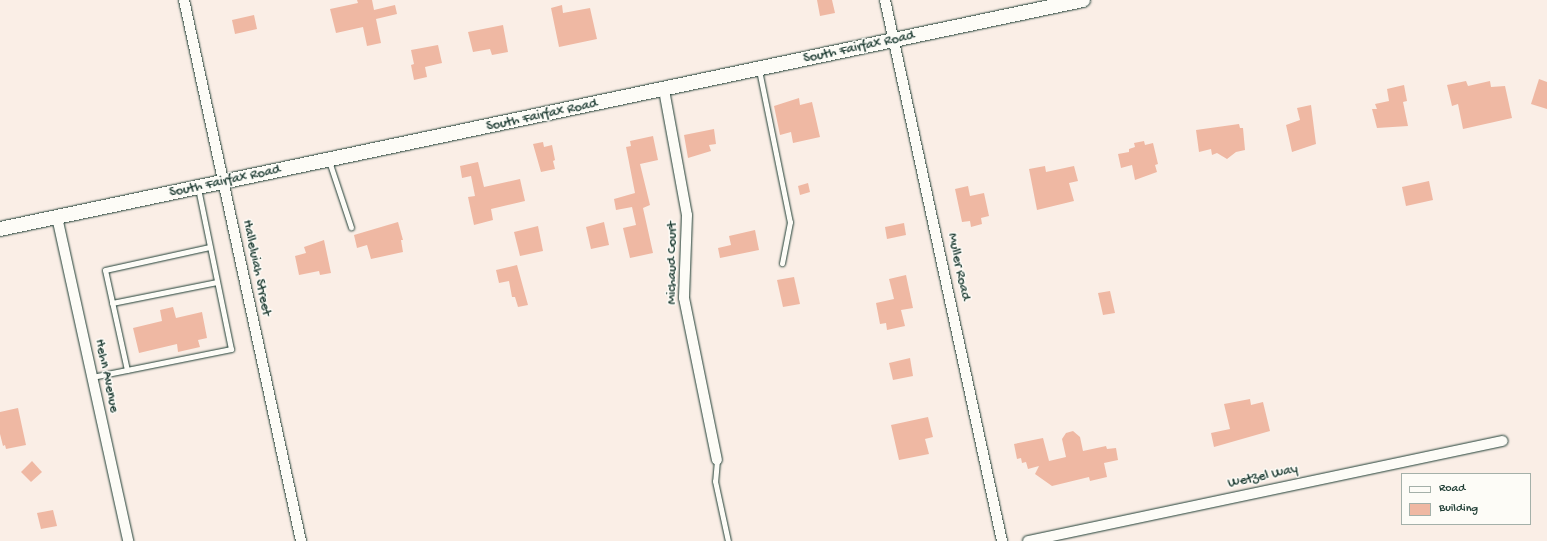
<!DOCTYPE html>
<html>
<head>
<meta charset="utf-8">
<style>
  body { margin:0 }
  #map { position:relative; width:1547px; height:541px; overflow:hidden; background:#faeee6; font-family:"Gochi Hand",sans-serif }
  div>[style] { position:absolute }
  .building>* { inset:0; background:#efb8a3 }
  .roads { filter:drop-shadow(0 0 1px #1f3d34) drop-shadow(0 0 1px #1f3d34) }
  .lane>* { height:5px; margin:-2.5px; padding:0 2.5px; transform-origin:2.5px; border-radius:2.5px; background:#fdfcf7 }
  .street>* { height:10px; margin:-5px; padding:0 5px; transform-origin:5px; border-radius:5px; background:#fdfcf7 }
  .secondary>* { height:14px; margin:-7px; padding:0 7px; transform-origin:7px; border-radius:7px; background:#fdfcf7 }
  span { translate:-50% -50%; white-space:nowrap; text-align:center; line-height:1.15; -webkit-text-stroke:3px #fdfcf7; paint-order:stroke }
  .street-label { font-size:14px; color:#1f3d34 }
  .legend { position:absolute; left:1401px; top:473px; width:130px; height:52px; box-sizing:border-box; background:#fdfcf7; border:1px solid #a4b0a9; margin:0; padding:5px 7px; list-style:none; font-size:12px; color:#1f3d34 }
  .legend li { display:flex; align-items:center; gap:8px; height:20px }
  .legend b { width:20px; border:1px solid #a4b0a9 }
</style>
</head>
<body>
<div id="map">
  <div class="building">
    <i style="clip-path:polygon(357px 0,372px 0,374px 10px,395px 5px,397px 14px,376px 19px,381px 43px,367px 46px,363px 27px,336px 33px,330px 9px,358px 3px)"></i>
    <i style="clip-path:polygon(817px 0,832px 0,835px 13px,820px 16px)"></i>
    <i style="clip-path:polygon(562px 5px,563px 13px,590px 8px,597px 39px,559px 47px,551px 8px)"></i>
    <i style="clip-path:polygon(254px 15px,257px 29px,235px 34px,232px 20px)"></i>
    <i style="clip-path:polygon(503px 25px,508px 52px,492px 55px,490px 49px,473px 52px,468px 32px)"></i>
    <i style="clip-path:polygon(438px 45px,442px 63px,425px 67px,427px 77px,414px 80px,411px 65px,414px 64px,411px 50px)"></i>
    <i style="clip-path:polygon(1539px 79px,1547px 82px,1547px 109px,1531px 104px)"></i>
    <i style="clip-path:polygon(1466px 81px,1468px 86px,1490px 81px,1491px 87px,1505px 86px,1512px 118px,1463px 129px,1458px 104px,1452px 106px,1447px 85px)"></i>
    <i style="clip-path:polygon(1404px 85px,1407px 101px,1403px 102px,1408px 126px,1377px 128px,1372px 109px,1377px 109px,1375px 104px,1389px 101px,1387px 89px)"></i>
    <i style="clip-path:polygon(799px 98px,800px 105px,812px 102px,820px 137px,793px 143px,791px 132px,780px 135px,774px 106px)"></i>
    <i style="clip-path:polygon(1311px 105px,1316px 144px,1292px 152px,1286px 125px,1300px 120px,1297px 108px)"></i>
    <i style="clip-path:polygon(1239px 124px,1240px 128px,1243px 128px,1245px 150px,1236px 152px,1227px 159px,1217px 153px,1212px 155px,1211px 149px,1199px 152px,1196px 130px)"></i>
    <i style="clip-path:polygon(714px 129px,716px 144px,709px 145px,711px 151px,688px 158px,684px 135px)"></i>
    <i style="clip-path:polygon(653px 136px,658px 160px,640px 164px,650px 205px,643px 208px,653px 253px,630px 258px,623px 228px,636px 225px,632px 207px,616px 210px,614px 199px,635px 193px,626px 147px,631px 146px,630px 141px)"></i>
    <i style="clip-path:polygon(1144px 141px,1145px 145px,1153px 143px,1158px 164px,1155px 165px,1157px 172px,1135px 180px,1132px 165px,1121px 168px,1118px 154px,1129px 152px,1129px 149px,1135px 147px,1134px 143px)"></i>
    <i style="clip-path:polygon(543px 142px,544px 147px,552px 145px,555px 160px,553px 161px,555px 169px,541px 172px,533px 144px)"></i>
    <i style="clip-path:polygon(478px 162px,484px 187px,520px 179px,525px 201px,491px 209px,493px 220px,474px 225px,468px 197px,475px 196px,471px 176px,462px 178px,460px 166px)"></i>
    <i style="clip-path:polygon(1045px 166px,1046px 172px,1074px 166px,1078px 181px,1069px 183px,1074px 201px,1037px 210px,1029px 169px)"></i>
    <i style="clip-path:polygon(1429px 181px,1433px 200px,1406px 206px,1402px 187px)"></i>
    <i style="clip-path:polygon(808px 183px,810px 192px,800px 195px,798px 186px)"></i>
    <i style="clip-path:polygon(968px 186px,970px 196px,984px 193px,989px 216px,981px 218px,982px 224px,971px 227px,970px 221px,962px 222px,955px 189px)"></i>
    <i style="clip-path:polygon(398px 222px,403px 240px,401px 240px,403px 252px,371px 259px,367px 245px,357px 248px,354px 235px)"></i>
    <i style="clip-path:polygon(604px 222px,609px 245px,591px 249px,586px 227px)"></i>
    <i style="clip-path:polygon(904px 223px,906px 235px,887px 239px,885px 227px)"></i>
    <i style="clip-path:polygon(538px 226px,543px 251px,520px 256px,514px 232px)"></i>
    <i style="clip-path:polygon(755px 230px,759px 250px,720px 258px,718px 248px,731px 245px,729px 236px)"></i>
    <i style="clip-path:polygon(324px 240px,331px 273px,320px 275px,319px 271px,299px 275px,295px 256px,306px 253px,304px 247px)"></i>
    <i style="clip-path:polygon(517px 265px,528px 305px,518px 307px,515px 297px,512px 297px,509px 281px,499px 283px,496px 270px)"></i>
    <i style="clip-path:polygon(906px 275px,913px 308px,901px 310px,905px 326px,887px 330px,886px 323px,880px 324px,876px 303px,894px 299px,889px 279px)"></i>
    <i style="clip-path:polygon(794px 277px,800px 304px,783px 307px,777px 280px)"></i>
    <i style="clip-path:polygon(1110px 291px,1115px 313px,1103px 315px,1098px 293px)"></i>
    <i style="clip-path:polygon(173px 307px,176px 318px,202px 312px,207px 338px,198px 340px,200px 347px,178px 352px,177px 344px,139px 353px,133px 328px,162px 321px,160px 310px)"></i>
    <i style="clip-path:polygon(910px 358px,913px 376px,893px 380px,889px 363px)"></i>
    <i style="clip-path:polygon(1250px 399px,1251px 405px,1263px 402px,1270px 431px,1214px 447px,1211px 433px,1230px 429px,1224px 404px)"></i>
    <i style="clip-path:polygon(18px 408px,26px 445px,6px 449px,5px 445px,3px 446px,0 434px,0 412px)"></i>
    <i style="clip-path:polygon(928px 417px,933px 437px,925px 439px,929px 454px,899px 460px,891px 425px)"></i>
    <i style="clip-path:polygon(1073px 431px,1080px 437px,1083px 451px,1106px 446px,1107px 449px,1116px 448px,1118px 460px,1104px 463px,1107px 477px,1090px 481px,1089px 477px,1052px 486px,1035px 474px,1039px 466px,1028px 469px,1026px 462px,1022px 463px,1021px 458px,1017px 459px,1014px 444px,1043px 438px,1049px 461px,1066px 457px,1062px 439px,1066px 433px)"></i>
    <i style="clip-path:polygon(32px 461px,42px 472px,31px 482px,21px 472px)"></i>
    <i style="clip-path:polygon(53px 510px,57px 526px,41px 529px,37px 513px)"></i>
  </div>
  <div class="roads">
    <div class="lane">
      <i style="left:759px;top:70px;width:155px;rotate:78.5deg"></i>
      <i style="left:790px;top:222px;width:42px;rotate:101deg"></i>
      <i style="left:329px;top:161px;width:70px;rotate:71.6deg"></i>
      <i style="left:112px;top:303px;width:107px;rotate:-11.3deg"></i>
      <i style="left:127px;top:370px;width:102px;rotate:-102.4deg"></i>
      <i style="left:105px;top:270px;width:107px;rotate:-12.4deg"></i>
      <i style="left:92px;top:377px;width:142px;rotate:-11.4deg"></i>
      <i style="left:231px;top:349px;width:164px;rotate:-101.6deg"></i>
      <i style="left:717px;top:460px;width:21px;rotate:95deg"></i>
      <i style="left:715px;top:481px;width:61px;rotate:77.8deg"></i>
    </div>
    <div class="street">
      <i style="left:184px;top:0;width:554px;rotate:77.8deg"></i>
      <i style="left:885px;top:0;width:554px;rotate:77.8deg"></i>
      <i style="left:664px;top:90px;width:127px;rotate:79.6deg"></i>
      <i style="left:687px;top:215px;width:83px;rotate:92.1deg"></i>
      <i style="left:684px;top:298px;width:165px;rotate:78.5deg"></i>
      <i style="left:57px;top:217px;width:332px;rotate:77.6deg"></i>
      <i style="left:1028px;top:541px;width:485px;rotate:-11.9deg"></i>
    </div>
    <div class="secondary">
      <i style="left:0;top:229px;width:1107px;rotate:-11.94deg"></i>
    </div>
  </div>
  <div class="street-label">
    <span style="left:859px;top:48px;rotate:-12deg">South Fairfax Road</span>
    <span style="left:542px;top:116px;rotate:-12deg">South Fairfax Road</span>
    <span style="left:225px;top:182px;rotate:-12deg">South Fairfax Road</span>
    <span style="left:673px;top:263px;rotate:-90deg">Michaud Court</span>
    <span style="left:958px;top:267px;rotate:78deg">Muller Road</span>
    <span style="left:256px;top:268px;rotate:78deg">Halleluiah Street</span>
    <span style="left:106px;top:376px;rotate:78deg">Hehn Avenue</span>
    <span style="left:1263px;top:477px;rotate:-12deg">Wetzel Way</span>
  </div>
  <ul class="legend">
  <li><b style="height:5px;background:#fdfcf7"></b>Road</li>
  <li><b style="height:11px;background:#efb8a3"></b>Building</li>
  </ul>
</div>
</body>
</html>
